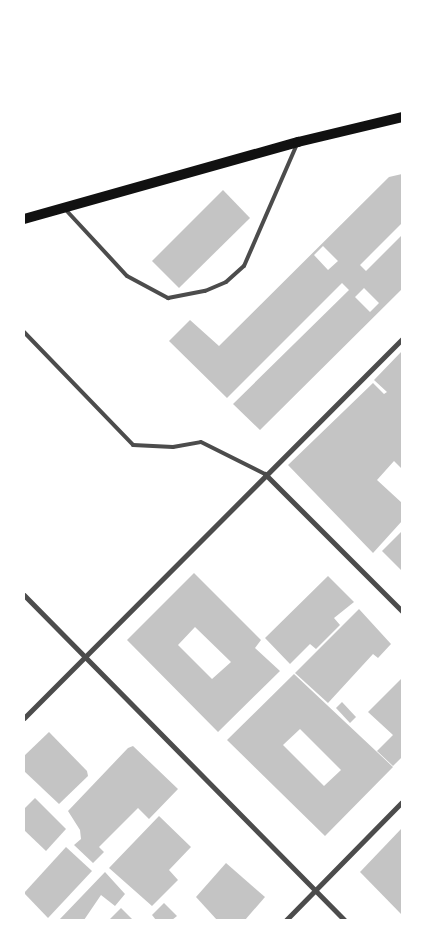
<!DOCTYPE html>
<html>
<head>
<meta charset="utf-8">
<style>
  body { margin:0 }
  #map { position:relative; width:426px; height:944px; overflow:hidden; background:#fff; font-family:Signika,sans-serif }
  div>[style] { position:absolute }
  .building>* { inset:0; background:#c4c4c4 }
  .service>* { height:4px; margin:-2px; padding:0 2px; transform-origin:2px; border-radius:2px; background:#4c4c4c }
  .minor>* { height:5px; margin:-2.5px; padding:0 2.5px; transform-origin:2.5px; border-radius:2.5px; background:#4c4c4c }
  .secondary>* { height:10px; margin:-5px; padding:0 5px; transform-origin:5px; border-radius:5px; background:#111 }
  span { translate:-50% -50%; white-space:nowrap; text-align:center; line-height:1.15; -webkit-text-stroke:4px #fff; paint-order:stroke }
  .frame { position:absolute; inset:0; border:25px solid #fff; pointer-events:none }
</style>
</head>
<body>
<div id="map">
  <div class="building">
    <i style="clip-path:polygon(evenodd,402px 174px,402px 223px,360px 265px,366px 271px,402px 235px,402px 289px,260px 430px,233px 404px,349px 290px,342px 283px,227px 398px,169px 341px,190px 320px,219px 346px,389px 177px,402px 174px,323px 246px,338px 261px,328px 270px,314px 255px,323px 246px,402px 174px,364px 288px,379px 303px,370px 312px,355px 297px,364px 288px)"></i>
    <i style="clip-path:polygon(223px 190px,250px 218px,179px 288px,152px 261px)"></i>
    <i style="clip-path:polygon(402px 351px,402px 469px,394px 461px,377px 480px,402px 503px,402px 521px,373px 553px,288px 465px,373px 383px,384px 394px,387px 392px,374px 380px)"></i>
    <i style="clip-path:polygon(402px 531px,402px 571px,382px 551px)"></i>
    <i style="clip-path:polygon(evenodd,194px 573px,261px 640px,255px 648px,280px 671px,218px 732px,127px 640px,194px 573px,195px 627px,231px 662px,212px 679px,178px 645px,195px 627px)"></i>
    <i style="clip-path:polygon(328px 576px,354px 602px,334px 618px,340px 625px,316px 649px,310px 644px,290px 664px,265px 638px)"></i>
    <i style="clip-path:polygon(359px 609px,391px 644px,378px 658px,373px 654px,328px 703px,295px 673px)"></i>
    <i style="clip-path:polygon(evenodd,294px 674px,393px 767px,325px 836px,227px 740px,294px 674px,300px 729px,341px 770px,324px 786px,283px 745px,300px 729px)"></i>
    <i style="clip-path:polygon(402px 678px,402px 757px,393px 766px,377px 751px,393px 735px,368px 712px)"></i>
    <i style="clip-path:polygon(342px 702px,356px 717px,350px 723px,336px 708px)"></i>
    <i style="clip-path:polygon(49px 732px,87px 771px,88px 776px,59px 804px,24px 771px,24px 756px)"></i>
    <i style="clip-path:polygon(133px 746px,178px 789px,149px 819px,138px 808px,99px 847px,104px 852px,93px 863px,74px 845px,81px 839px,80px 830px,68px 811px,128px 748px)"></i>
    <i style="clip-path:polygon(35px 798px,66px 829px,46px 851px,24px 830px,24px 809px)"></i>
    <i style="clip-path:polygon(159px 816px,191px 847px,169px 870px,178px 880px,152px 906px,109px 868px)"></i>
    <i style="clip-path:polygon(402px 828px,402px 915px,360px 872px)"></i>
    <i style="clip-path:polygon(66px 847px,92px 871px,48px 918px,24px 893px)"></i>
    <i style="clip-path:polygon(226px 863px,265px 897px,245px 920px,217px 920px,196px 897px)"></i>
    <i style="clip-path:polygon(105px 872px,125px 894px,115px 906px,101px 895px,84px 920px,59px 920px)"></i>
    <i style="clip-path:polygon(164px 903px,177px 916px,172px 920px,156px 920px,152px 915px)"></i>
    <i style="clip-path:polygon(121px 908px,133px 920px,109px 920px)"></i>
  </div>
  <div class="service">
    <i style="left:65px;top:209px;width:91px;rotate:47.2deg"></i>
    <i style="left:127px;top:276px;width:47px;rotate:28.2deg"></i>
    <i style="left:168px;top:298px;width:38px;rotate:-11deg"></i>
    <i style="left:205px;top:291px;width:23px;rotate:-23deg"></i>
    <i style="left:226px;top:282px;width:24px;rotate:-42deg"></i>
    <i style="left:244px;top:266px;width:133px;rotate:-66.5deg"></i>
    <i style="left:24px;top:332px;width:157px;rotate:46deg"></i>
    <i style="left:133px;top:445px;width:40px;rotate:2.9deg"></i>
    <i style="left:173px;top:447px;width:28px;rotate:-10deg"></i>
    <i style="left:201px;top:442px;width:72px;rotate:26.6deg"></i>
  </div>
  <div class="minor">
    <i style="left:265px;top:474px;width:194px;rotate:45deg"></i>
    <i style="left:24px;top:595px;width:456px;rotate:45.4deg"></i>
    <i style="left:24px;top:718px;width:535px;rotate:-45.08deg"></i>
    <i style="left:286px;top:920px;width:165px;rotate:-45.5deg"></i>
  </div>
  <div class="secondary">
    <i style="left:24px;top:219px;width:285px;rotate:-15.7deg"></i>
    <i style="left:298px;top:142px;width:107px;rotate:-13.5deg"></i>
  </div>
  <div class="frame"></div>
</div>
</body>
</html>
